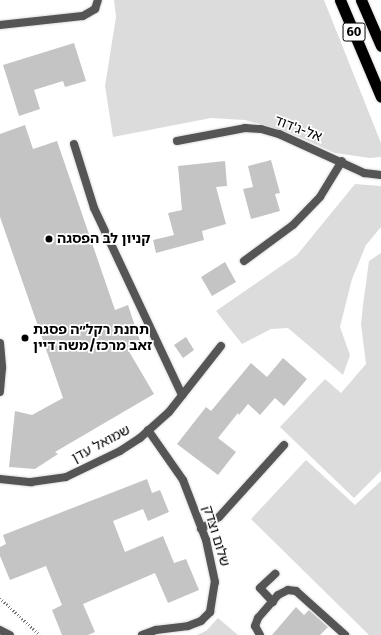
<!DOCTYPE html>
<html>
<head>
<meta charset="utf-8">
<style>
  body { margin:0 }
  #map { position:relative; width:381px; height:635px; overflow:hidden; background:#fff; font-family:"Fira Sans","Noto Sans Hebrew",sans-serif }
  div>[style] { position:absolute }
  .green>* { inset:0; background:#dcdcdc }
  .building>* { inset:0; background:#c4c4c4 }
  .path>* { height:2.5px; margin-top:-1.25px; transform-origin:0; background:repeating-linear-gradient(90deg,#777 0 1px,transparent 0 3px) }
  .roads { filter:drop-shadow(0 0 1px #dbdbdb) drop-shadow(0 0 1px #dbdbdb) }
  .service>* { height:8px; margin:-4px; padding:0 4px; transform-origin:4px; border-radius:4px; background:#555 }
  .minor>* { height:8px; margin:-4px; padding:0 4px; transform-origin:4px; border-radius:4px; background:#555 }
  .tertiary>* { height:8px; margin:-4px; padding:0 4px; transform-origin:4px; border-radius:4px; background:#555 }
  .trunk>* { height:11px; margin:-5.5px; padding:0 5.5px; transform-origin:5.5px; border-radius:5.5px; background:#000 }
  .dots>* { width:11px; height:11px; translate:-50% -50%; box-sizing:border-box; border:2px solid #fff; border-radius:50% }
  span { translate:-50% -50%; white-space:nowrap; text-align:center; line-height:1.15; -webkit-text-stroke:3.5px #fff; paint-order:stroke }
  .shield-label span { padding:1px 3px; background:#fff; border:1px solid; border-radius:3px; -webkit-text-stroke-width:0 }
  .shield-label { font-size:13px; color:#000; font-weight:700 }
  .street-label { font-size:14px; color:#000 }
  .poi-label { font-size:14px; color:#000; font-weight:700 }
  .left { translate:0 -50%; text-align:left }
</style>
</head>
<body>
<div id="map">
  <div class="green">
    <i style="clip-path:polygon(114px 0,324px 0,381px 143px,381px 157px,370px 158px,335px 153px,290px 133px,245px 120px,211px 118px,113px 137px,105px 86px,116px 17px)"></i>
    <i style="clip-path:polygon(355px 184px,381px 186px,381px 227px,366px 245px,352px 279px,340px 327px,350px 355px,343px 375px,288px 328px,271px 329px,242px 344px,216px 311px,297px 255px)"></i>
    <i style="clip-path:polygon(381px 253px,381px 471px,354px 498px,280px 427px,325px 379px,341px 393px,366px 364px,361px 324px,363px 305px,369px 261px)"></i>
    <i style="clip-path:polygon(306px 460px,355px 505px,381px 481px,381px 635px,369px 635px,251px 519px)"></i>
    <i style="clip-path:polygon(218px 618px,238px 635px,197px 635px,206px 631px)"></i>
  </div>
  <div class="building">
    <i style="clip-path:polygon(74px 43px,86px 81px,65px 87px,63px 81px,34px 90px,40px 109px,19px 116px,3px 65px)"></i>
    <i style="clip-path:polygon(25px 125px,33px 149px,57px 141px,115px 310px,128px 305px,140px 341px,127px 348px,154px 394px,55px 452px,58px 454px,35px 469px,9px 467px,15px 411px,32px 415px,63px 398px,0 217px,0 134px)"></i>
    <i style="clip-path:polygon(271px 160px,280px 193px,275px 194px,280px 211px,251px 219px,243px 189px,253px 187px,248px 166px)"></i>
    <i style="clip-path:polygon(225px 161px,227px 186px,216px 187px,226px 224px,202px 231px,204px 240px,156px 253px,153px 240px,174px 235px,168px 213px,182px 210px,178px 166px)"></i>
    <i style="clip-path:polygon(225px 262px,236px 282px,212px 296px,201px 277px)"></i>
    <i style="clip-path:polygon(186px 337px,194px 350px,183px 358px,174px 345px)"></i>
    <i style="clip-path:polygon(283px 358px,307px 379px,284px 406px,275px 398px,260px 415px,248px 404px,239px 415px,238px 413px,218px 438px,236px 452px,218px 475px,177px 444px,206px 407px,211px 411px,251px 363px,267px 377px)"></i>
    <i style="clip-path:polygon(147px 479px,152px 493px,160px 490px,169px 512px,148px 521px,143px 509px,113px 521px,125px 552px,163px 536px,174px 563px,186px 559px,199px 590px,168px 603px,155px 573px,83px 604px,95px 632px,88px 635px,62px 635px,52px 610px,62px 605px,46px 566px,10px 580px,0 556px,0 547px,6px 544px,3px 535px)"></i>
    <i style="clip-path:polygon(296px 607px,304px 615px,309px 610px,328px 627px,320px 635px,272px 635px)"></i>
  </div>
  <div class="path">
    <i style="left:0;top:598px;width:54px;rotate:42.8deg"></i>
  </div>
  <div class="roads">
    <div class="service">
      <i style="left:74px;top:144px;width:67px;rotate:72.6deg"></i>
      <i style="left:94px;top:208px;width:207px;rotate:64.8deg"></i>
      <i style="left:244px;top:261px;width:61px;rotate:-36.3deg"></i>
      <i style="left:293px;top:225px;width:39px;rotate:-46deg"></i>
      <i style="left:320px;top:197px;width:42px;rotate:-58.6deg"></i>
      <i style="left:273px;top:602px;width:19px;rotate:-133deg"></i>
      <i style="left:260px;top:588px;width:21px;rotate:-43deg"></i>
      <i style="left:0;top:630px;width:11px;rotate:27deg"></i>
      <i style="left:260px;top:635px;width:10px;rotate:-119deg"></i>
      <i style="left:255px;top:626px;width:9px;rotate:-69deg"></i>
      <i style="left:258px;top:618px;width:30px;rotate:-49deg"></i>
      <i style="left:278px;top:595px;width:11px;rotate:-27deg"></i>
      <i style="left:288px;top:590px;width:8px;rotate:7deg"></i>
      <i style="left:296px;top:591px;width:66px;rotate:41.9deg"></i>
    </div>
    <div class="minor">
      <i style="left:0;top:25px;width:83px;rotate:-6.2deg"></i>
      <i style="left:83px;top:16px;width:14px;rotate:-30deg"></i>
      <i style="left:95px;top:9px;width:9px;rotate:-72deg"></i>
      <i style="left:177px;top:141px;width:69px;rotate:-10.8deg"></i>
      <i style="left:245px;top:128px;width:16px;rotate:4deg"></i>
      <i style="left:261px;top:129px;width:19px;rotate:16deg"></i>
      <i style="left:279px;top:134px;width:94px;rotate:24.6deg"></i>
      <i style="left:364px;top:173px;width:17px;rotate:7deg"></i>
      <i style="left:0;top:479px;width:31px;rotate:6deg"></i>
      <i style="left:31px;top:482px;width:35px;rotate:-8deg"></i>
      <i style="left:66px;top:477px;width:60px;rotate:-25.7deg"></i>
      <i style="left:120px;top:451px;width:24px;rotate:-33deg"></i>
      <i style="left:140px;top:438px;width:39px;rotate:-42deg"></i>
      <i style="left:169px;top:412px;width:84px;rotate:-51.8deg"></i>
      <i style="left:201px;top:529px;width:22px;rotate:-34deg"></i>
      <i style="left:219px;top:517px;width:97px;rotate:-47.9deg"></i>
      <i style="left:142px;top:635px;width:15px;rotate:-20deg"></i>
      <i style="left:156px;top:630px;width:32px;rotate:-7deg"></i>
      <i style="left:188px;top:626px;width:14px;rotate:-21deg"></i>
      <i style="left:201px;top:621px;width:13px;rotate:-45deg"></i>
      <i style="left:210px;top:612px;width:30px;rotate:-81deg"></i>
      <i style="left:215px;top:582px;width:43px;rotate:-102.1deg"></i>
      <i style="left:206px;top:540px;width:64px;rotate:-111deg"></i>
      <i style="left:183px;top:480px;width:61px;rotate:-125deg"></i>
    </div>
    <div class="tertiary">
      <i style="left:0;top:343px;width:25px;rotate:85deg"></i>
      <i style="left:2px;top:368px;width:24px;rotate:95deg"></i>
    </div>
    <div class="trunk">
      <i style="left:340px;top:0;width:105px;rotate:67.1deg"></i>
      <i style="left:361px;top:0;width:50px;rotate:66.5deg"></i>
    </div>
  </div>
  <div class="dots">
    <i style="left:49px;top:239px;background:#000"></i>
    <i style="left:25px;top:338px;background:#000"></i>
  </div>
  <div class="shield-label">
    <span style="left:354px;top:32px">60</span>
  </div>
  <div class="street-label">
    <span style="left:298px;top:129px;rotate:21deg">אל-ג'דוד</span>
    <span style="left:101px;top:444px;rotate:-28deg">שמואל עדן</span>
    <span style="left:216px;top:536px;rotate:73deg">שלום וצדק</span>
  </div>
  <div class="poi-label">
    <span class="left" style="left:57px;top:239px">קניון לב הפסגה</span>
    <span class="left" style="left:33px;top:338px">תחנת רקל״ה פסגת<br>זאב מרכז/משה דיין</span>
  </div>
</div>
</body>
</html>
